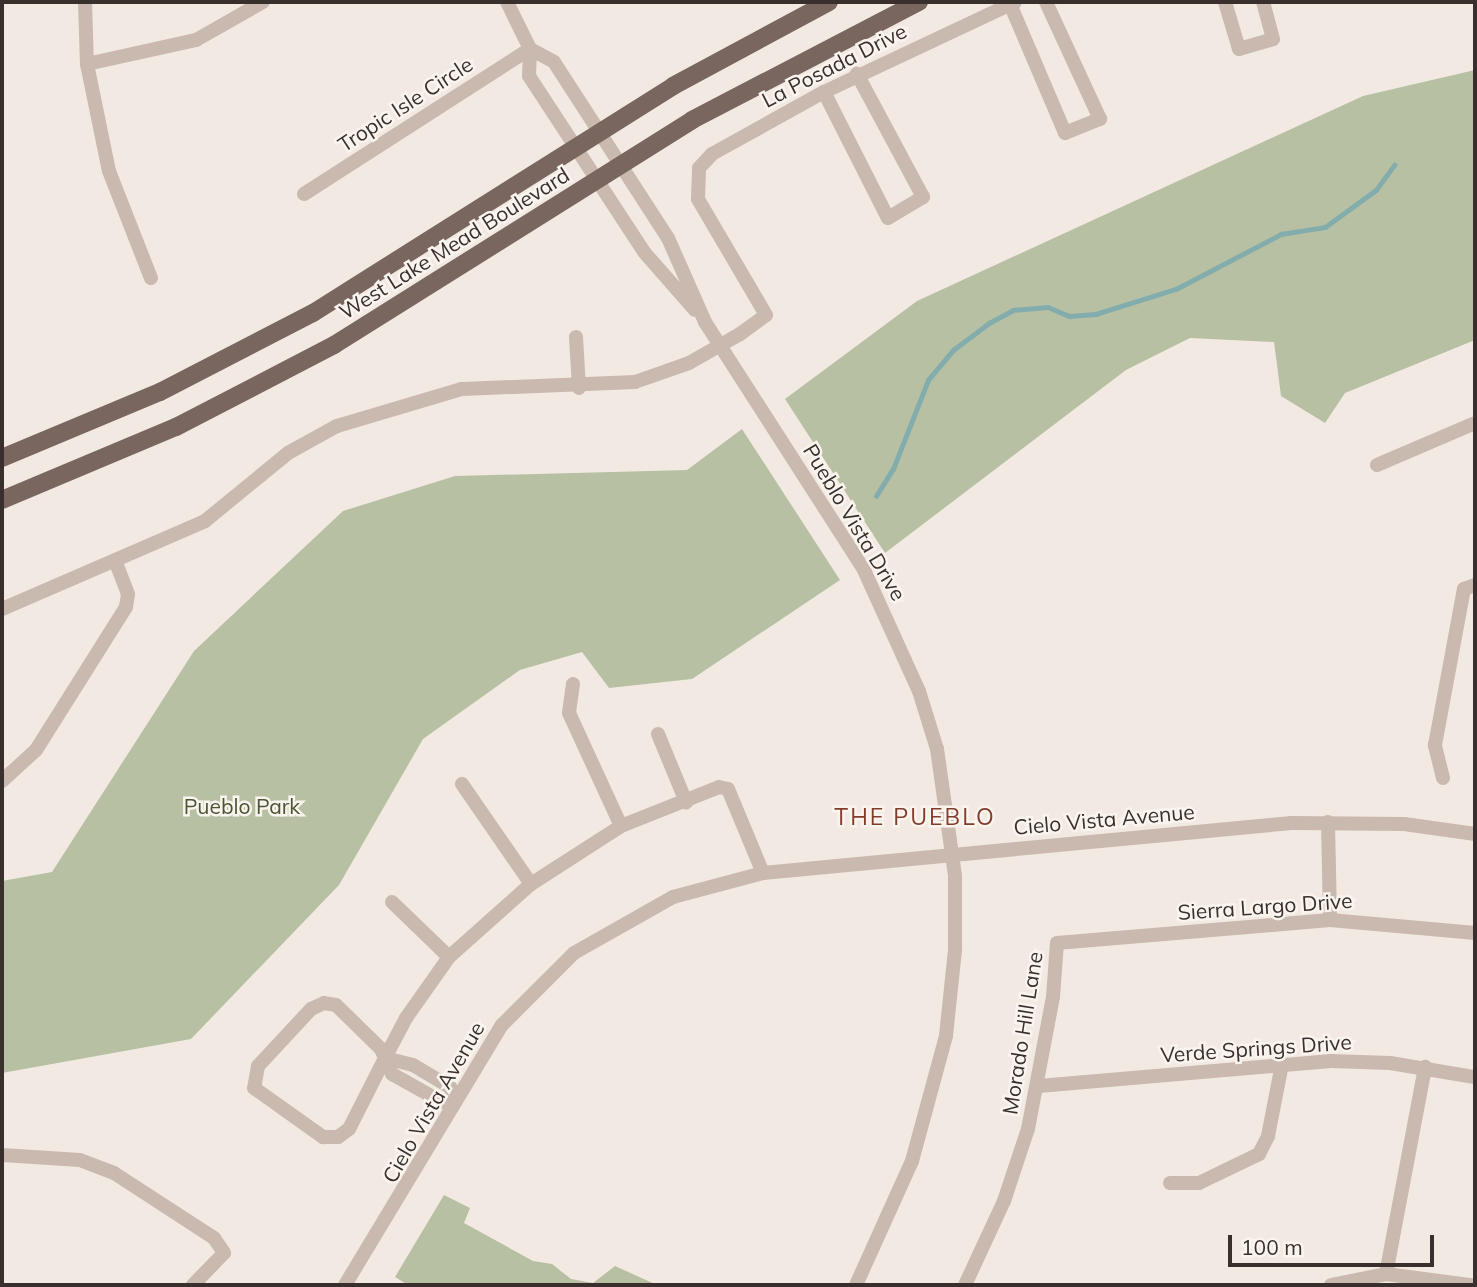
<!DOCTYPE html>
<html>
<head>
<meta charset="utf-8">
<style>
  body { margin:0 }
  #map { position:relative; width:1477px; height:1287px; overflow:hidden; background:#f2eae2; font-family:Mulish,sans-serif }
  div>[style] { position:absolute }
  .green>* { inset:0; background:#b8c0a3 }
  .stream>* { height:4.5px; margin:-2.25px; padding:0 2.25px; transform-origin:2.25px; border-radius:2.25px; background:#83adad }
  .minor>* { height:14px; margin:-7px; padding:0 7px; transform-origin:7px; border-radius:7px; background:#cab9ae }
  .major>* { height:18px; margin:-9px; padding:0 9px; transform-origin:9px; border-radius:9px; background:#79665e }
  span { translate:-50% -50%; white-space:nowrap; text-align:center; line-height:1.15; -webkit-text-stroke:5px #faf4ee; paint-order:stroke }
  .street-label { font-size:21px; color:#392f2c }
  .park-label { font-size:21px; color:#4a5532 }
  .neighbourhood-label { font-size:23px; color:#823c2b; letter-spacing:2px }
  .frame { position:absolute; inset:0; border:4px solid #392f2c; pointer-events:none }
  .scale { position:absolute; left:1228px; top:1235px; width:206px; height:32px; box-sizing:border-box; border:4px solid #392f2c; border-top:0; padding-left:9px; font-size:21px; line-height:24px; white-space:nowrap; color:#392f2c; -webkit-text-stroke:5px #faf4ee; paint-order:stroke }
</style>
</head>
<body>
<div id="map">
  <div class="green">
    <i style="clip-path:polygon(1475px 70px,1475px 340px,1345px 393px,1325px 423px,1281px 396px,1274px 342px,1190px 338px,1126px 370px,885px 553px,785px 399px,917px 301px,1363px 96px)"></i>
    <i style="clip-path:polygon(742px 429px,840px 580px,692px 679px,609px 688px,582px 652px,520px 670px,423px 739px,339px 885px,191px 1039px,2px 1073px,2px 881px,52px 872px,194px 651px,343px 511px,455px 476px,687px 470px)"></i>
    <i style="clip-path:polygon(444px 1195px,470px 1208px,464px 1223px,533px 1261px,552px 1264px,571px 1279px,593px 1283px,615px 1266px,657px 1285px,408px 1285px,395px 1277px)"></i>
  </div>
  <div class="stream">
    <i style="left:876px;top:496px;width:32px;rotate:-58deg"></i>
    <i style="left:893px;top:469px;width:96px;rotate:-68.5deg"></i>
    <i style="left:928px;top:380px;width:39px;rotate:-50deg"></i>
    <i style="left:953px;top:350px;width:45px;rotate:-36.9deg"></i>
    <i style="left:989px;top:323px;width:27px;rotate:-28deg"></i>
    <i style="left:1013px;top:310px;width:35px;rotate:-5deg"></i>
    <i style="left:1048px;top:307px;width:23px;rotate:23deg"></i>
    <i style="left:1069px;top:316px;width:27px;rotate:-4deg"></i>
    <i style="left:1096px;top:314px;width:84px;rotate:-17.4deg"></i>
    <i style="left:1176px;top:289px;width:119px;rotate:-27.6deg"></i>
    <i style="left:1281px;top:234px;width:45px;rotate:-9deg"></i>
    <i style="left:1325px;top:227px;width:63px;rotate:-36deg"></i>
    <i style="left:1376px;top:190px;width:31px;rotate:-54deg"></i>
  </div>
  <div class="minor">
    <i style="left:85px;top:2px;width:62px;rotate:88.2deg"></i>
    <i style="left:87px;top:64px;width:109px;rotate:78.4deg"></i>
    <i style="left:109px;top:171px;width:115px;rotate:68.6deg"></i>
    <i style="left:507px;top:2px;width:52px;rotate:63.9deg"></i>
    <i style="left:530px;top:49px;width:27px;rotate:92deg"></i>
    <i style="left:529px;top:76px;width:210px;rotate:56.8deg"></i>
    <i style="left:644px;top:252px;width:77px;rotate:48.7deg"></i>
    <i style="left:1225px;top:2px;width:49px;rotate:73.4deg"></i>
    <i style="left:1239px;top:49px;width:35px;rotate:-16deg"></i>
    <i style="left:1273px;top:39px;width:38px;rotate:-105deg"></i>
    <i style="left:1010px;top:4px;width:140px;rotate:66.9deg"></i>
    <i style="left:1065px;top:133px;width:38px;rotate:-22deg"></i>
    <i style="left:1100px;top:119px;width:129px;rotate:-114.8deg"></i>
    <i style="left:530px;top:49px;width:27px;rotate:28deg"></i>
    <i style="left:554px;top:62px;width:210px;rotate:57.1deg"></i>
    <i style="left:668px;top:238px;width:92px;rotate:66.2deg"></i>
    <i style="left:705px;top:322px;width:295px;rotate:57.3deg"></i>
    <i style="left:864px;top:570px;width:133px;rotate:65.6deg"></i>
    <i style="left:919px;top:691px;width:61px;rotate:72.8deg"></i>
    <i style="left:937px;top:749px;width:128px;rotate:81.9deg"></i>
    <i style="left:955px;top:876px;width:74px;rotate:90deg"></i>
    <i style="left:955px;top:950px;width:86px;rotate:96deg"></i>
    <i style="left:946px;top:1036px;width:130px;rotate:105.2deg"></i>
    <i style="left:912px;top:1161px;width:136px;rotate:114.3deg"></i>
    <i style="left:87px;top:64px;width:112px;rotate:-12.4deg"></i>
    <i style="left:196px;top:40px;width:77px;rotate:-29.6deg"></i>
    <i style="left:824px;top:92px;width:141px;rotate:63.1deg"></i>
    <i style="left:888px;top:218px;width:41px;rotate:-31deg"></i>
    <i style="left:923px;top:197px;width:140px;rotate:-118.2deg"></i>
    <i style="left:304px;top:194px;width:269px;rotate:-32.7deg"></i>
    <i style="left:576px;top:337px;width:51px;rotate:86.6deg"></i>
    <i style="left:1377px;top:465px;width:107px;rotate:-23.2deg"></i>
    <i style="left:2px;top:609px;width:221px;rotate:-23.4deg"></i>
    <i style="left:205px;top:521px;width:107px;rotate:-39.3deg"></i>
    <i style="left:288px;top:453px;width:56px;rotate:-28.9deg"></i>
    <i style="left:337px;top:426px;width:130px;rotate:-16.5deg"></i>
    <i style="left:462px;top:389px;width:173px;rotate:-2.3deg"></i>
    <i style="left:635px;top:382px;width:57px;rotate:-19.4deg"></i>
    <i style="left:689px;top:363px;width:59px;rotate:-29.6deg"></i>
    <i style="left:740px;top:334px;width:32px;rotate:-36deg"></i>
    <i style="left:766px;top:315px;width:134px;rotate:-120.4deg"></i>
    <i style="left:698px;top:199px;width:31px;rotate:-88deg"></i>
    <i style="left:699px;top:168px;width:19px;rotate:-47deg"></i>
    <i style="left:712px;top:154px;width:128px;rotate:-29deg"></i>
    <i style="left:824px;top:92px;width:211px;rotate:-25.2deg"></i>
    <i style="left:573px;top:684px;width:29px;rotate:98deg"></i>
    <i style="left:569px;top:713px;width:124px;rotate:65.3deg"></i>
    <i style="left:658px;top:734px;width:74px;rotate:67.6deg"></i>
    <i style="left:1443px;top:778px;width:34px;rotate:-104deg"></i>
    <i style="left:1435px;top:745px;width:159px;rotate:-79.5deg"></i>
    <i style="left:1464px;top:589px;width:12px;rotate:-20deg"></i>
    <i style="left:2px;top:781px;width:46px;rotate:-42.4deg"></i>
    <i style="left:36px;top:750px;width:169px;rotate:-57.8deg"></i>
    <i style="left:126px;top:607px;width:13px;rotate:-81deg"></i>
    <i style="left:128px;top:594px;width:36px;rotate:-111deg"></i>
    <i style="left:462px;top:784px;width:121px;rotate:55.4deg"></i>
    <i style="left:1328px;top:822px;width:98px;rotate:88.8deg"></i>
    <i style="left:392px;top:902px;width:79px;rotate:44deg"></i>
    <i style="left:385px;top:1058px;width:29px;rotate:14deg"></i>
    <i style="left:413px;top:1065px;width:43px;rotate:30.7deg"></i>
    <i style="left:450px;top:1087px;width:13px;rotate:63deg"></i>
    <i style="left:456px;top:1099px;width:14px;rotate:168deg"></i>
    <i style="left:442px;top:1102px;width:57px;rotate:-150.8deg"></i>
    <i style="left:392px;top:1074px;width:17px;rotate:-114deg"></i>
    <i style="left:385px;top:1058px;width:10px;rotate:-114deg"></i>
    <i style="left:381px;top:1049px;width:63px;rotate:-135.6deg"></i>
    <i style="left:336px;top:1005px;width:12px;rotate:-171deg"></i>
    <i style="left:324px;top:1003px;width:14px;rotate:155deg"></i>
    <i style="left:311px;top:1009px;width:78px;rotate:132.9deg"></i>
    <i style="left:258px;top:1066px;width:22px;rotate:100deg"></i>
    <i style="left:254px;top:1088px;width:85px;rotate:35.4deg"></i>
    <i style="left:323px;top:1137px;width:15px"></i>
    <i style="left:338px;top:1137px;width:14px;rotate:-36deg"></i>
    <i style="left:349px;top:1129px;width:80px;rotate:-63.1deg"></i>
    <i style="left:385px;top:1058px;width:45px;rotate:-62.3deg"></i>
    <i style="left:406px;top:1018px;width:75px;rotate:-54.8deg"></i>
    <i style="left:449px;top:957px;width:110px;rotate:-41.7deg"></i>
    <i style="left:531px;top:884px;width:107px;rotate:-32.8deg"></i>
    <i style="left:621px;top:826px;width:105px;rotate:-21.7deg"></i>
    <i style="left:719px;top:787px;width:9px;rotate:13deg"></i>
    <i style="left:728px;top:789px;width:91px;rotate:67.4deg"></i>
    <i style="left:1039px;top:1086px;width:293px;rotate:-4.9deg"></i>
    <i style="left:1331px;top:1061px;width:59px;rotate:1.9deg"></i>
    <i style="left:1390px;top:1063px;width:86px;rotate:9.4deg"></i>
    <i style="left:2px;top:1155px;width:78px;rotate:3.7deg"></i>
    <i style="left:80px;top:1160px;width:36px;rotate:21deg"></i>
    <i style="left:114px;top:1173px;width:119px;rotate:33deg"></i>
    <i style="left:214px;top:1238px;width:18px;rotate:56deg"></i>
    <i style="left:224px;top:1253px;width:45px;rotate:134.1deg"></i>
    <i style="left:1170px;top:1183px;width:29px"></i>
    <i style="left:1199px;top:1183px;width:67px;rotate:-25.8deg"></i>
    <i style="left:1259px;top:1154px;width:20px;rotate:-63deg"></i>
    <i style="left:1268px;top:1136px;width:73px;rotate:-79deg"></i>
    <i style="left:1386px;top:1274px;width:211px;rotate:-79.3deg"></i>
    <i style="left:345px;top:1285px;width:304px;rotate:-58.9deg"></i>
    <i style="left:502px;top:1025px;width:102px;rotate:-45deg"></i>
    <i style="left:574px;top:953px;width:114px;rotate:-29.5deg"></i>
    <i style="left:673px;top:897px;width:93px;rotate:-14.9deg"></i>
    <i style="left:763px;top:873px;width:531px;rotate:-5.4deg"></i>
    <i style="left:1292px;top:823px;width:112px;rotate:0.5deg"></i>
    <i style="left:1404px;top:824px;width:72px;rotate:8deg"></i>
    <i style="left:965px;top:1285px;width:93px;rotate:-65.1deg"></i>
    <i style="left:1004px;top:1201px;width:76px;rotate:-71.6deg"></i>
    <i style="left:1028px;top:1129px;width:134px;rotate:-79.3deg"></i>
    <i style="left:1053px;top:997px;width:54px;rotate:-85.8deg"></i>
    <i style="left:1057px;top:943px;width:274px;rotate:-4.8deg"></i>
    <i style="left:1330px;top:920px;width:146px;rotate:5.1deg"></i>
    <i style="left:1331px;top:1285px;width:56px;rotate:-11.3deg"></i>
    <i style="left:1386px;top:1274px;width:86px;rotate:7.4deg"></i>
  </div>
  <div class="major">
    <i style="left:2px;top:458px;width:171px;rotate:-22.7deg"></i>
    <i style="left:160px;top:392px;width:172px;rotate:-27.3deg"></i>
    <i style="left:313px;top:313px;width:426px;rotate:-32.2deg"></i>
    <i style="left:673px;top:86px;width:177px;rotate:-28.3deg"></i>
    <i style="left:2px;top:500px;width:189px;rotate:-22.8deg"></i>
    <i style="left:176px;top:427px;width:178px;rotate:-27.4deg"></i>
    <i style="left:334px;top:345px;width:423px;rotate:-32.1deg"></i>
    <i style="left:692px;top:120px;width:256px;rotate:-27.5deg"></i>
  </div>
  <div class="street-label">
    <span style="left:834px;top:65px;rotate:-27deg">La Posada Drive</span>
    <span style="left:405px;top:104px;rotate:-33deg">Tropic Isle Circle</span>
    <span style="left:454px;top:243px;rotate:-32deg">West Lake Mead Boulevard</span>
    <span style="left:855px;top:522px;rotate:59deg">Pueblo Vista Drive</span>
    <span style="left:1104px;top:819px;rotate:-5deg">Cielo Vista Avenue</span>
    <span style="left:1265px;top:906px;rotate:-4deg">Sierra Largo Drive</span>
    <span style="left:1022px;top:1033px;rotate:-81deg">Morado Hill Lane</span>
    <span style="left:1256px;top:1048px;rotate:-4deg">Verde Springs Drive</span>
    <span style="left:433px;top:1102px;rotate:-60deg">Cielo Vista Avenue</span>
  </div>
  <div class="park-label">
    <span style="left:242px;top:806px">Pueblo Park</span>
  </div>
  <div class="neighbourhood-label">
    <span style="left:915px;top:817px">THE PUEBLO</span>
  </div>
  <div class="frame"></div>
  <div class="scale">100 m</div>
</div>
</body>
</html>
